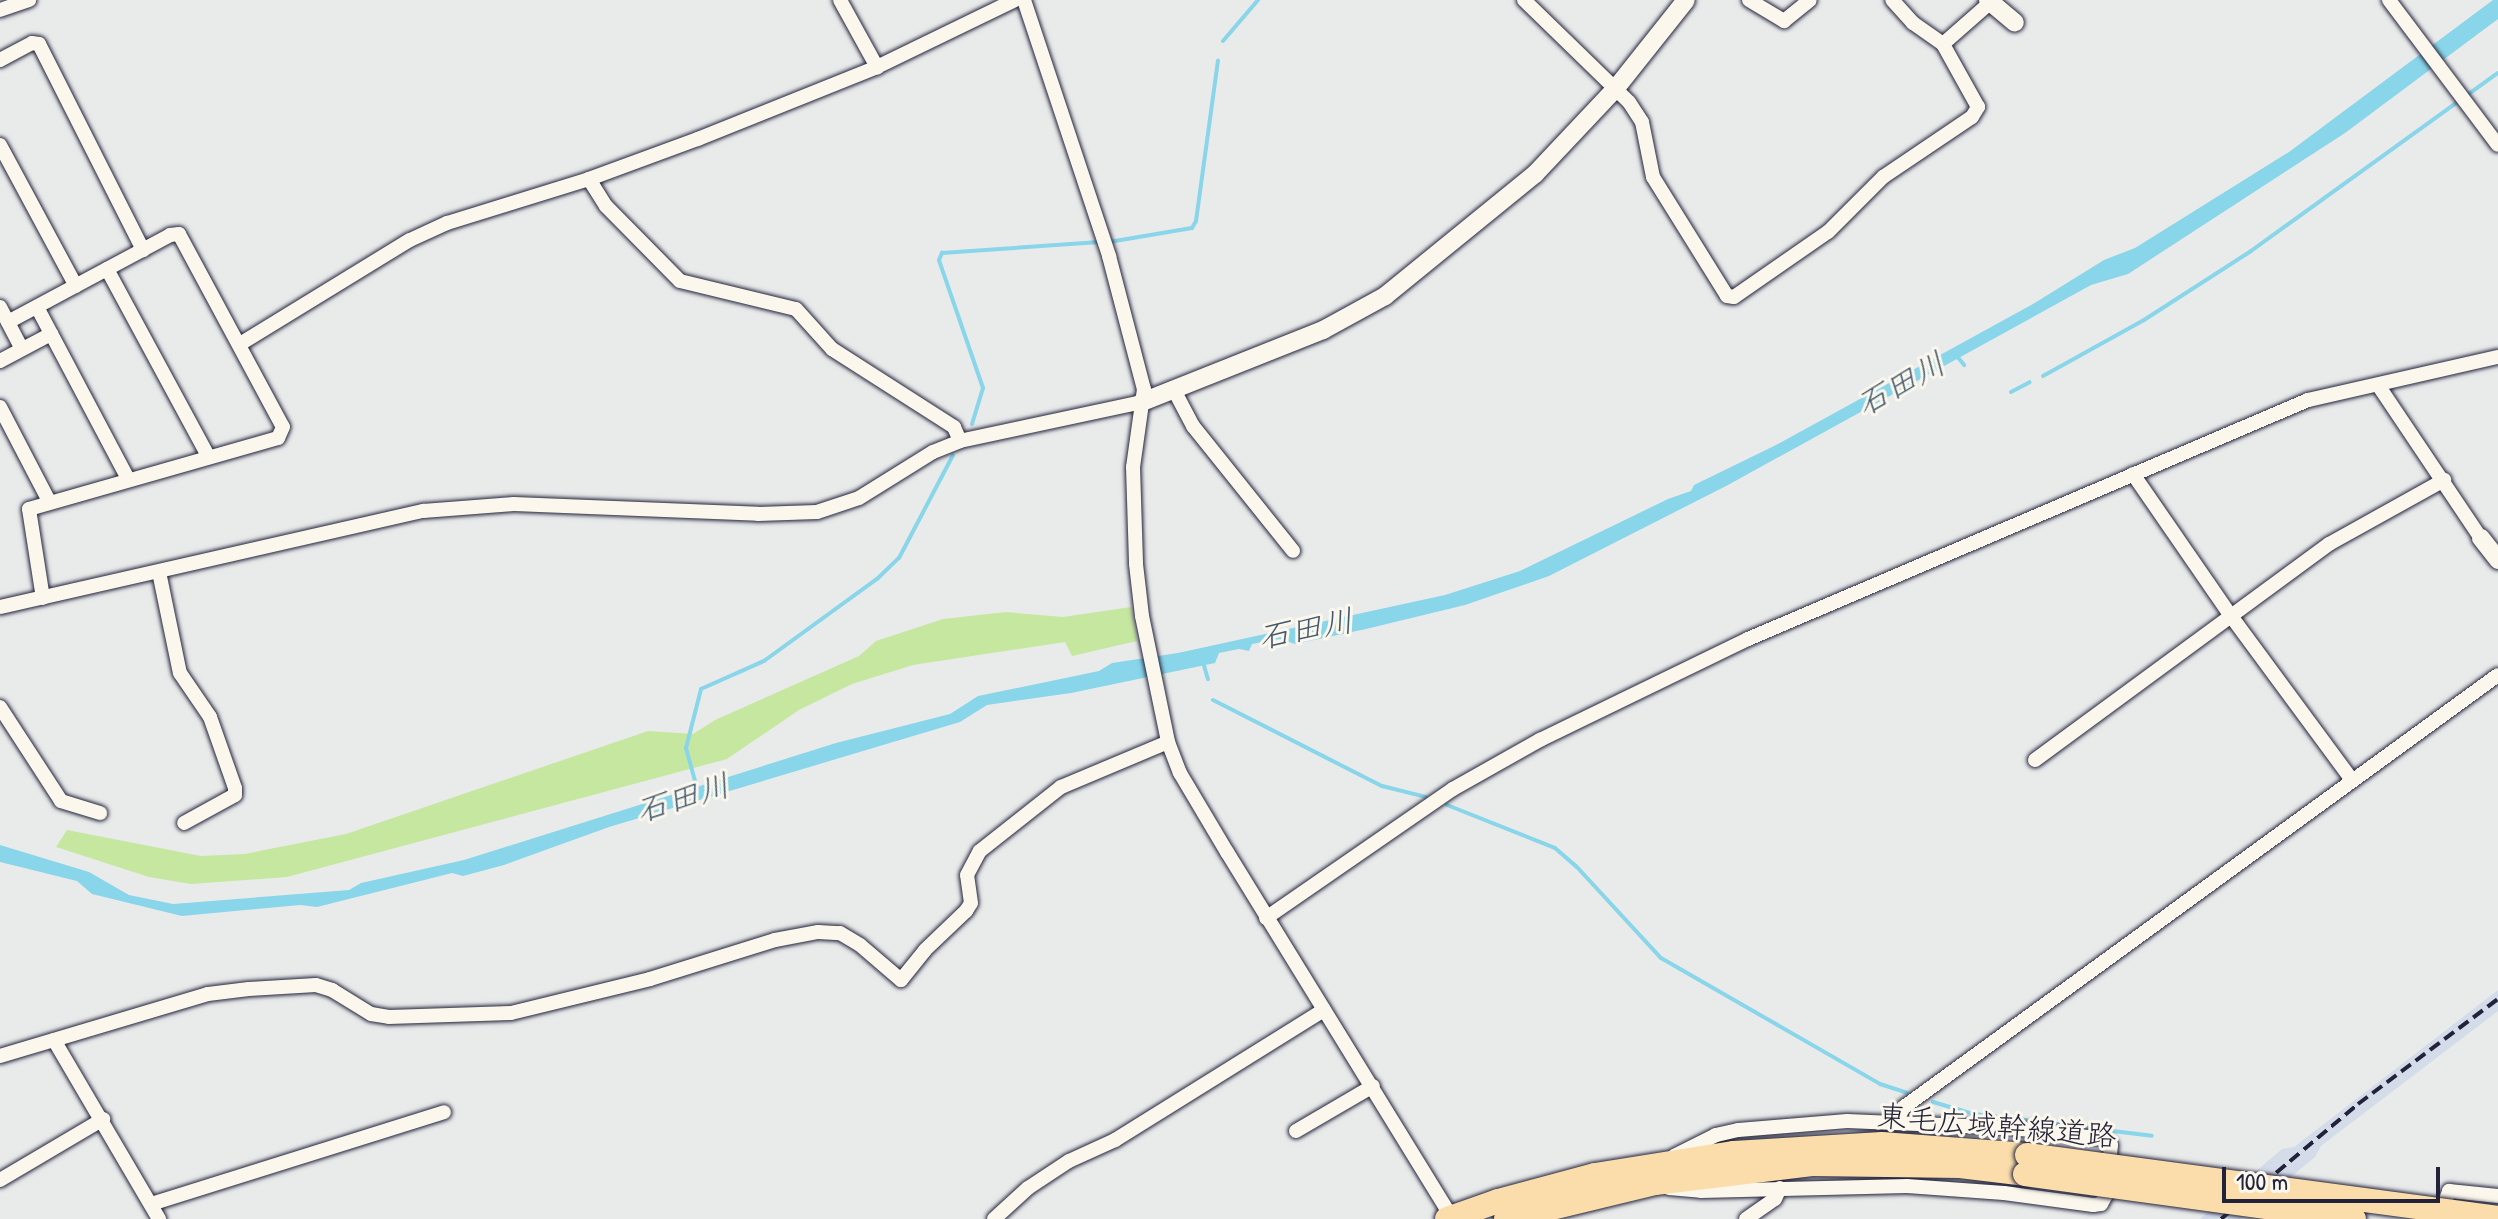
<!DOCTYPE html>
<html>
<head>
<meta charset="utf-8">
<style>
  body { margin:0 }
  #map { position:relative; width:2498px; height:1219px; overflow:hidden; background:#e9ebeb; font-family:"Patrick Hand","Klee One",sans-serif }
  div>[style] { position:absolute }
  .built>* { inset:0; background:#d4dcea }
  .green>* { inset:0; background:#c6e7a0 }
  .water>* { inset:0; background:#89d5e9 }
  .stream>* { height:4px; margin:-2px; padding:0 2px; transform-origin:2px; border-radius:2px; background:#89d5e9 }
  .roads { filter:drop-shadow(0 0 2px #22223b) drop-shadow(0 0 2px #22223b) }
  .street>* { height:14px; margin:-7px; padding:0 7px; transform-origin:7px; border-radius:7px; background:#fbf7ec }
  .secondary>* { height:18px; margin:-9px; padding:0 9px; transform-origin:9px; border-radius:9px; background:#fbf7ec }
  .highway>* { height:24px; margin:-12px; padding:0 12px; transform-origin:12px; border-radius:12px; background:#faddab }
  .rail>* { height:4px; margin-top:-2px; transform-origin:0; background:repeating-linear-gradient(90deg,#22223b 0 12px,transparent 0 18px) }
  .bridges { filter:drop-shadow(0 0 2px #22223b) drop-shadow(0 0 2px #22223b) }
  .highway-bridge>* { height:24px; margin:-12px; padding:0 12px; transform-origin:12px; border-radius:12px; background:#faddab }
  span { translate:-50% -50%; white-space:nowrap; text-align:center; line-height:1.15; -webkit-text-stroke:6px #fbf7ec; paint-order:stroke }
  .street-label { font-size:30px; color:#22223b }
  .water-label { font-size:32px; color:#41586f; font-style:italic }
  .scale { position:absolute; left:2222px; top:1167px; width:218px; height:36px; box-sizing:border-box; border:4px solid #22223b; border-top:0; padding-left:10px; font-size:24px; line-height:28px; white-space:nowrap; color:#22223b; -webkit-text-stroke:6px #fbf7ec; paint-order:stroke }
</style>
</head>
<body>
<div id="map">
  <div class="built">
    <i style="clip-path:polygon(2498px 990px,2498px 1011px,2321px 1146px,2315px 1157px,2240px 1219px,2200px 1219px,2282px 1149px,2294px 1147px)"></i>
  </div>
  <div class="green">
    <i style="clip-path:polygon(1131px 607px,1137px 641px,1072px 656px,1065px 642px,913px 665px,852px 684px,799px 710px,727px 759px,287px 877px,191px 884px,149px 877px,56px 847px,67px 830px,201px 856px,244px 854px,346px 834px,648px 731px,693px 734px,715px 720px,859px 656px,876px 641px,943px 619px,1006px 612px,1063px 617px)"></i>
  </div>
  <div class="water">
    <i style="clip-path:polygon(2493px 0,2498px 0,2498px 19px,2345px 133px,2128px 274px,2091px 285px,1728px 485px,1549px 576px,1465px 605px,1366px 629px,1295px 644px,1279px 639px,1252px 644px,1249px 651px,1239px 649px,1219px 653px,1215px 663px,1071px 693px,987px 705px,960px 722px,609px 827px,504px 865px,463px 876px,452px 873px,317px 907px,300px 905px,182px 916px,92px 894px,77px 881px,0 862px,0 845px,89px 872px,129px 895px,173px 904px,349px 890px,361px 883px,464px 860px,836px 743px,950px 714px,978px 696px,1099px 671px,1112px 663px,1178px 653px,1445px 595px,1520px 571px,1668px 499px,1691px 491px,1694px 485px,1776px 445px,2033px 304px,2104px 260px,2135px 248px,2289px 152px)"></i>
  </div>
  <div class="stream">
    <i style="left:1223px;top:41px;width:54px;rotate:-49.5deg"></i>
    <i style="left:1109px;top:242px;width:84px;rotate:-9.6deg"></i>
    <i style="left:1192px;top:228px;width:8px;rotate:-60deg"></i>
    <i style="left:1196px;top:221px;width:162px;rotate:-82.2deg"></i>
    <i style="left:1956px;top:355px;width:13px;rotate:51deg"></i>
    <i style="left:2043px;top:376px;width:115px;rotate:-29deg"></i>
    <i style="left:2144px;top:320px;width:127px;rotate:-32.8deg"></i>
    <i style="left:2251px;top:251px;width:304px;rotate:-35.8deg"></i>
    <i style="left:2011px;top:392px;width:21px;rotate:-28deg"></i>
    <i style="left:972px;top:424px;width:38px;rotate:-73deg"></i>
    <i style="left:983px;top:388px;width:135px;rotate:-109deg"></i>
    <i style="left:939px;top:260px;width:8px;rotate:-67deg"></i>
    <i style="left:942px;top:253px;width:158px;rotate:-4deg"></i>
    <i style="left:1203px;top:662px;width:18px;rotate:74deg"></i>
    <i style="left:1213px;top:700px;width:190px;rotate:27deg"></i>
    <i style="left:1382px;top:786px;width:45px;rotate:14deg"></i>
    <i style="left:698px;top:792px;width:46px;rotate:-105.3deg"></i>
    <i style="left:686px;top:748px;width:61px;rotate:-75.7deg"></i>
    <i style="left:701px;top:689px;width:69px;rotate:-24deg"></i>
    <i style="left:764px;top:661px;width:140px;rotate:-36deg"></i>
    <i style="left:877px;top:579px;width:30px;rotate:-44deg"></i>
    <i style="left:899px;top:558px;width:116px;rotate:-62.3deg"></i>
    <i style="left:1447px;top:805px;width:116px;rotate:21.7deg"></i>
    <i style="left:1555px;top:848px;width:28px;rotate:41deg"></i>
    <i style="left:1576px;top:866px;width:125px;rotate:47.3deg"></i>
    <i style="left:1661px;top:958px;width:253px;rotate:29.9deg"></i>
    <i style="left:1880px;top:1084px;width:28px;rotate:18deg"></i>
    <i style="left:1933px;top:1102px;width:43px;rotate:16.3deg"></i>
    <i style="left:1974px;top:1114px;width:179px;rotate:7deg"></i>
  </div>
  <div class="roads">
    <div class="street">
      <i style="left:840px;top:0;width:77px;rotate:61.1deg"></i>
      <i style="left:1024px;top:0;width:270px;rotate:71.6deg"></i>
      <i style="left:1109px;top:256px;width:138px;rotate:75.3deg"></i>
      <i style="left:1144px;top:389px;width:79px;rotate:98deg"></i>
      <i style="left:1133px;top:467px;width:97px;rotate:88.2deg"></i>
      <i style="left:1136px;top:564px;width:52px;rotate:83.4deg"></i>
      <i style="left:1142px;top:616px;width:129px;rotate:78.3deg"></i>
      <i style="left:1168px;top:742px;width:33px;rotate:69deg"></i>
      <i style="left:1180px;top:773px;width:92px;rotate:59.3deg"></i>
      <i style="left:1227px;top:852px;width:431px;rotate:58.4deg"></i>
      <i style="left:1524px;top:0;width:146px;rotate:44.2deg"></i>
      <i style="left:1629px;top:102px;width:24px;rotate:57deg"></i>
      <i style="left:1642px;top:122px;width:56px;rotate:78.7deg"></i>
      <i style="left:1653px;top:177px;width:140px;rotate:58.1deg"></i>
      <i style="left:1727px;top:296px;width:7px;rotate:8deg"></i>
      <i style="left:1734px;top:297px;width:114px;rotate:-34.7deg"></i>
      <i style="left:1828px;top:232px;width:78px;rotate:-45deg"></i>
      <i style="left:1883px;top:177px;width:107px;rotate:-34deg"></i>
      <i style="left:1972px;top:117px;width:12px;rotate:-59deg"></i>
      <i style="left:1978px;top:107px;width:72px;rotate:-119.1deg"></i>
      <i style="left:1943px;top:44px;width:37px;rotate:-145deg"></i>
      <i style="left:1913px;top:23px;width:31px;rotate:-132deg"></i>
      <i style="left:1749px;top:0;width:41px;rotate:31deg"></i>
      <i style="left:1784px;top:21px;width:33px;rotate:-39deg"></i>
      <i style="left:2389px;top:0;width:181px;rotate:53.1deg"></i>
      <i style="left:0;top:10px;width:31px;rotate:-19deg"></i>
      <i style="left:1943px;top:44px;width:67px;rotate:-41.3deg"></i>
      <i style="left:0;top:60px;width:36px;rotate:-28deg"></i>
      <i style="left:32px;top:43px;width:7px;rotate:8deg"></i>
      <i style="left:39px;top:44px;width:231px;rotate:63.2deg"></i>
      <i style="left:0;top:145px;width:160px;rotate:61.7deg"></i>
      <i style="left:589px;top:179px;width:32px;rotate:58deg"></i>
      <i style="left:606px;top:206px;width:105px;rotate:45.4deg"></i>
      <i style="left:680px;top:281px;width:119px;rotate:13.6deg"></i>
      <i style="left:796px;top:309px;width:54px;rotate:48deg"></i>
      <i style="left:832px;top:349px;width:145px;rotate:32.6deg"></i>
      <i style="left:954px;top:427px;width:15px;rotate:67deg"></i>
      <i style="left:107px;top:269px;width:213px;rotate:61.6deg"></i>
      <i style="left:0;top:307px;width:47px;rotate:62.4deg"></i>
      <i style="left:37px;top:307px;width:195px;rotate:62.1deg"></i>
      <i style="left:8px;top:322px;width:184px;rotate:-28.2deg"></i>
      <i style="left:170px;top:235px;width:9px;rotate:-6deg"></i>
      <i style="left:179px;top:234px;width:219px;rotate:61.7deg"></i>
      <i style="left:283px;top:427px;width:12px;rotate:114deg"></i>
      <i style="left:278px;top:438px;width:259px;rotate:164.1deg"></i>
      <i style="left:29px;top:509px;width:90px;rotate:81.1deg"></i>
      <i style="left:240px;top:344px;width:199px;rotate:-31.5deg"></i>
      <i style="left:410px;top:240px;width:41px;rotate:-24.7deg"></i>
      <i style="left:447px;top:223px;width:149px;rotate:-17.2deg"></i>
      <i style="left:589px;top:179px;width:116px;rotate:-20.2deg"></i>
      <i style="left:698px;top:139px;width:193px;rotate:-21.9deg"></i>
      <i style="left:877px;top:67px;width:153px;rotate:-25.9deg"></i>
      <i style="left:0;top:361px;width:58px;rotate:-27.9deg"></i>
      <i style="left:2378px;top:385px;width:184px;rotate:56.1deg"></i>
      <i style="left:1174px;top:390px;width:41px;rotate:62.2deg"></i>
      <i style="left:1193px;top:426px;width:160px;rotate:51.3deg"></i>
      <i style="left:0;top:407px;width:106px;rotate:62.5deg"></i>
      <i style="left:2133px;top:474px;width:173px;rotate:55.4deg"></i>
      <i style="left:2231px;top:616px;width:204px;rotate:53.6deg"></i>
      <i style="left:159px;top:572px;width:103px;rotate:78.3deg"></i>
      <i style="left:180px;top:673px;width:53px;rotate:55.7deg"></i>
      <i style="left:210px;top:717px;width:75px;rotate:70.6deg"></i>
      <i style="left:235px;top:788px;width:7px;rotate:90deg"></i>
      <i style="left:235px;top:795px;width:58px;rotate:151.2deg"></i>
      <i style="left:0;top:607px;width:434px;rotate:-12.8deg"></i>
      <i style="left:423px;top:511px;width:91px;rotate:-4.4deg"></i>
      <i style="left:514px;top:504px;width:244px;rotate:2.3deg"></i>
      <i style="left:758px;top:514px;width:59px;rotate:-1.9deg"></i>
      <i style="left:817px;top:512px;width:44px;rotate:-18.4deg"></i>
      <i style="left:859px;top:498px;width:87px;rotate:-31.9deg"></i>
      <i style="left:933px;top:452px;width:29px;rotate:-22deg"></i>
      <i style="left:960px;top:441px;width:186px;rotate:-12.1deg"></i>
      <i style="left:0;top:707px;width:112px;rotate:57deg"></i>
      <i style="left:61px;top:801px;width:41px;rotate:17.1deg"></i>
      <i style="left:2035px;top:760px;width:365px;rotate:-36.3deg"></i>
      <i style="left:2329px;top:544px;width:132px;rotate:-29.1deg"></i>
      <i style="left:1266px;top:918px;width:227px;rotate:-34.6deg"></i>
      <i style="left:1453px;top:789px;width:100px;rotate:-29.4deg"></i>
      <i style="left:1540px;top:740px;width:231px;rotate:-25.9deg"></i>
      <i style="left:1748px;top:639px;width:609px;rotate:-23.11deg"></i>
      <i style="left:2308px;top:400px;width:195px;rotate:-12.8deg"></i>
      <i style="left:54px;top:1040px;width:208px;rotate:59.6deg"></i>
      <i style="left:0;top:1056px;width:217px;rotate:-16.6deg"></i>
      <i style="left:208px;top:994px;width:41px;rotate:-7deg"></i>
      <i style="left:249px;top:989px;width:67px;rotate:-3.4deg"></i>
      <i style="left:316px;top:985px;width:17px;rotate:17deg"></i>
      <i style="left:332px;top:990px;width:46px;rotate:31.6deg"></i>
      <i style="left:371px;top:1014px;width:18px;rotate:9deg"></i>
      <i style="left:389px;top:1017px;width:122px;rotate:-1.9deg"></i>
      <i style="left:511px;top:1013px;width:143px;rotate:-13.7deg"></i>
      <i style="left:650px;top:979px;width:131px;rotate:-17.3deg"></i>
      <i style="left:775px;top:940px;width:44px;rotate:-10.5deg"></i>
      <i style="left:818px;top:932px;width:22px;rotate:3deg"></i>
      <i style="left:840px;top:933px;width:23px;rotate:31deg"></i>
      <i style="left:860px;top:945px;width:54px;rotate:40.5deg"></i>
      <i style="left:901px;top:980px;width:38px;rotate:-51deg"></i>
      <i style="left:925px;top:950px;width:57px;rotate:-43.6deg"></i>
      <i style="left:966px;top:911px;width:9px;rotate:-58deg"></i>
      <i style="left:971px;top:903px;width:28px;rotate:-98deg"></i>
      <i style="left:967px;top:875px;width:27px;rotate:-62deg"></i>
      <i style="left:980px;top:851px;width:103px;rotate:-38.3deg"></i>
      <i style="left:1061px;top:787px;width:116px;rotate:-22.8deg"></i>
      <i style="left:1896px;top:1121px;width:16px;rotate:-60deg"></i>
      <i style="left:1904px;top:1107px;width:734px;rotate:-36.03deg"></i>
      <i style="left:1296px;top:1131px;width:89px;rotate:-30.3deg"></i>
      <i style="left:0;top:1180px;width:120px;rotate:-30.6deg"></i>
      <i style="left:1669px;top:1188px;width:32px;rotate:5deg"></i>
      <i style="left:1701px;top:1191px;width:206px;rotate:-1.4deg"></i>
      <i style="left:1907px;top:1186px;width:97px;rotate:4.1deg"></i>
      <i style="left:2004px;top:1193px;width:90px;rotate:7.7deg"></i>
      <i style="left:2093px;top:1205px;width:8px;rotate:-7deg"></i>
      <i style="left:2101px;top:1204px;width:10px;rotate:-61deg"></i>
      <i style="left:2106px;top:1195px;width:50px;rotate:-84.3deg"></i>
      <i style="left:2111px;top:1145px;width:9px;rotate:-139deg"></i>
      <i style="left:2104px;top:1139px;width:92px;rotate:-173.1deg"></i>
      <i style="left:2013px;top:1128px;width:166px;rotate:-177.6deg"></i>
      <i style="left:1847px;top:1121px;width:109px;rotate:175.3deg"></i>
      <i style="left:1738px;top:1130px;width:23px;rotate:167deg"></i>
      <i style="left:1716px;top:1135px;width:47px;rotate:153.4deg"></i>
      <i style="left:151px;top:1204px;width:307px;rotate:-17.4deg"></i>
      <i style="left:2440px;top:1215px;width:26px;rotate:-69deg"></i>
      <i style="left:2449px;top:1191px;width:49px;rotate:5.8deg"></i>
      <i style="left:994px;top:1219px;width:46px;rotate:-42.4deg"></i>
      <i style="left:1028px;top:1188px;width:49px;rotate:-33.4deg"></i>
      <i style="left:1069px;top:1161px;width:51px;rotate:-24.5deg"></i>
      <i style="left:1115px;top:1140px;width:246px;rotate:-31.9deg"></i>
      <i style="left:1746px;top:1219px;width:35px;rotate:-35deg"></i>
      <i style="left:1775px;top:1199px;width:12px;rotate:-66deg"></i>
    </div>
    <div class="secondary">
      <i style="left:1988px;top:0;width:35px;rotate:40deg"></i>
      <i style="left:1142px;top:402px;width:195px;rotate:-21.7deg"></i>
      <i style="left:1323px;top:330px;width:71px;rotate:-28.7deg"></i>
      <i style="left:1385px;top:296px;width:193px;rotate:-39.1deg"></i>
      <i style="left:1535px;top:174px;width:118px;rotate:-46.7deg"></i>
      <i style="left:1616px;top:88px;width:112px;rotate:-51.5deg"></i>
      <i style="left:2481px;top:538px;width:28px;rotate:52deg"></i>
    </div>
    <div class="highway">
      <i style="left:1447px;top:1219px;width:54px;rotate:-19.4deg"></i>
      <i style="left:1498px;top:1201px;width:100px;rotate:-15deg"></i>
      <i style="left:1595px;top:1175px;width:141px;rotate:-9deg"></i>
      <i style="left:1734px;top:1153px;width:148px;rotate:-3.5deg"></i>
      <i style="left:1882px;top:1144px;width:145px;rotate:4.3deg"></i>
      <i style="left:1506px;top:1219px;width:153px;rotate:-13.6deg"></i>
      <i style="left:1655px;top:1183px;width:158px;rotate:-6.9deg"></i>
      <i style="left:1812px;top:1164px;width:148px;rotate:0.8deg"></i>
      <i style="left:1960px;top:1166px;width:65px;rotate:7deg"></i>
    </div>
  </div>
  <div class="rail">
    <i style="left:2221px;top:1219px;width:179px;rotate:-40deg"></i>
    <i style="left:2358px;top:1104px;width:175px;rotate:-36.9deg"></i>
  </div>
  <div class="bridges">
    <div class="highway-bridge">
      <i style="left:2027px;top:1155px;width:475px;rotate:7.6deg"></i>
      <i style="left:2025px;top:1174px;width:332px;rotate:7.8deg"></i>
    </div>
  </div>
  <div class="street-label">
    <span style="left:1997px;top:1125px;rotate:5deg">東毛広域幹線道路</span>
  </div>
  <div class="water-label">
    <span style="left:1901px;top:384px;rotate:-29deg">石田川</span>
    <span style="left:1306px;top:629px;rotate:-11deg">石田川</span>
    <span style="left:683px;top:798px;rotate:-17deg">石田川</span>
  </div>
  <div class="scale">100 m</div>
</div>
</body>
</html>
